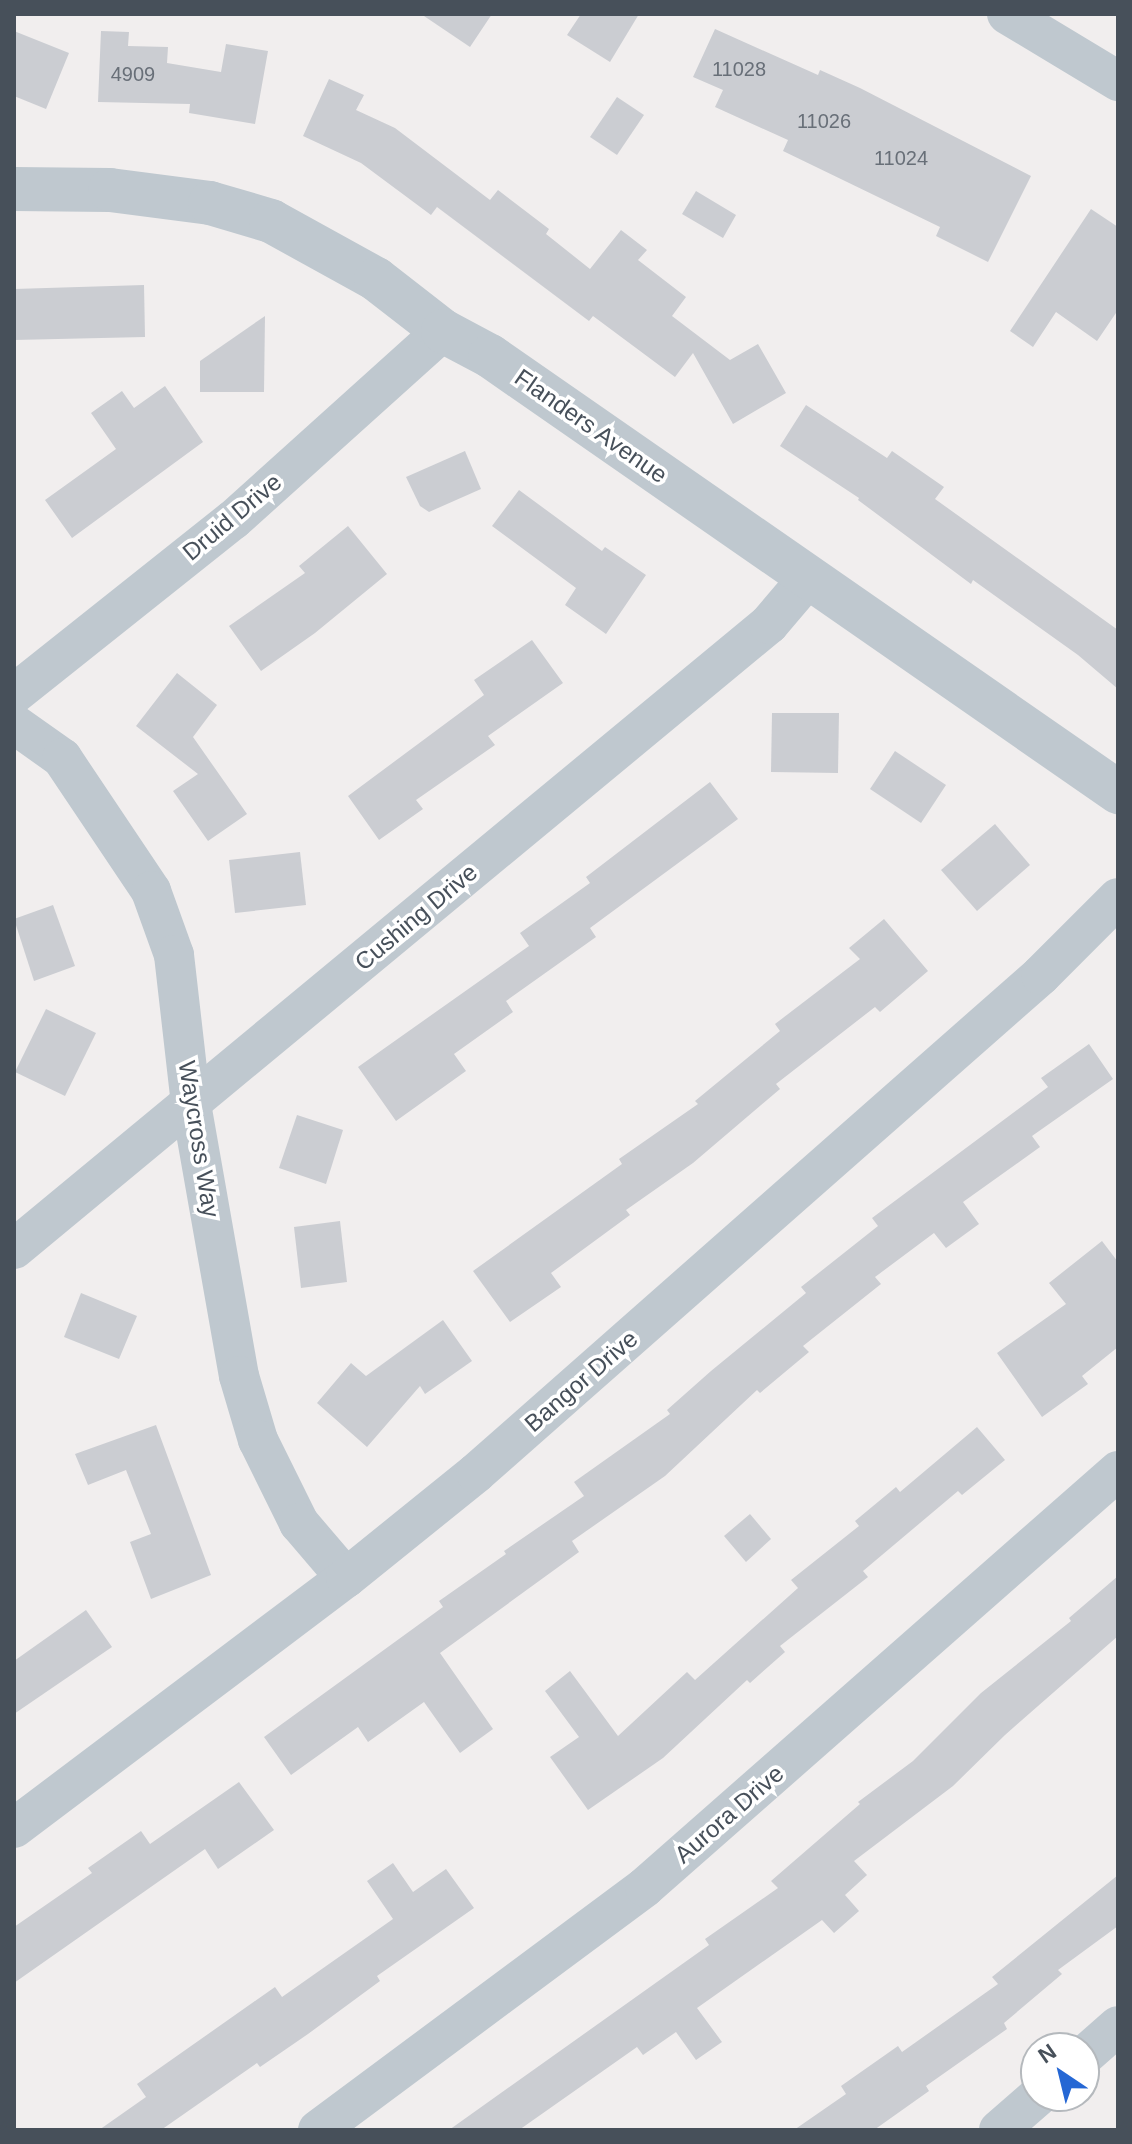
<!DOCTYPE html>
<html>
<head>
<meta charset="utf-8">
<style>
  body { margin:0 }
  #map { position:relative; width:1132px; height:2144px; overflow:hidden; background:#f1eeee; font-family:Arial,sans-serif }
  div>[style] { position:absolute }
  .building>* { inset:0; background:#cbcdd2 }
  .minor>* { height:40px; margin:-20px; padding:0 20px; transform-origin:20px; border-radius:20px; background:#bfc8cf }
  .tertiary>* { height:44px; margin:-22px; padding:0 22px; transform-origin:22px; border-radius:22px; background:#bfc8cf }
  span { translate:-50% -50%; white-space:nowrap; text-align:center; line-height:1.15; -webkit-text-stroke:7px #fff; paint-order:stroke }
  .number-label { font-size:20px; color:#686f78 }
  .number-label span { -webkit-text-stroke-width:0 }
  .street-label { font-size:24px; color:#47505a }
  .frame { position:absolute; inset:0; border:16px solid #47505a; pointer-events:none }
  .north { position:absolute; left:1020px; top:2032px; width:80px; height:80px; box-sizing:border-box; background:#fff; border:2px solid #b5b9bd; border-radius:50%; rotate:325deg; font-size:22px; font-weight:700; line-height:32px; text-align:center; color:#47505a }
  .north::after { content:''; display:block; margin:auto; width:28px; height:36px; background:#2567d4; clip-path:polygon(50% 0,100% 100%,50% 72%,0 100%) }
</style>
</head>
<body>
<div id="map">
  <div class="building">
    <i style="clip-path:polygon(421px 14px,492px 14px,470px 47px)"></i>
    <i style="clip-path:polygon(581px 14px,639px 14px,610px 62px,567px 35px)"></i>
    <i style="clip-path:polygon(715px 29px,818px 75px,820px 70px,860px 88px,1031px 176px,988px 262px,936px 236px,940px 227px,783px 151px,788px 140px,715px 107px,723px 90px,693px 77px)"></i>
    <i style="clip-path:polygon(14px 31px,69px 53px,46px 109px,14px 96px)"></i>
    <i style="clip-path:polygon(101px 31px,129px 32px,128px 46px,168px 47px,167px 63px,221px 72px,226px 44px,268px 51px,255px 124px,189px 113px,190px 104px,98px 102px)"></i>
    <i style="clip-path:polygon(329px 79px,364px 95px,356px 110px,395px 128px,490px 200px,498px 190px,549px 229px,546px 234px,590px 269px,621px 230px,647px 250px,638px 260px,686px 297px,672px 316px,730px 360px,758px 344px,786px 393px,733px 424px,693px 353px,675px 377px,593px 316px,589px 321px,437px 207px,431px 215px,361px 163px,303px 136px)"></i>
    <i style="clip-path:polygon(617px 97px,644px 115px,617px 155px,590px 137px)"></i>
    <i style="clip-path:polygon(696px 191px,736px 215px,723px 238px,682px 214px)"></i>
    <i style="clip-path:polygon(1091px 209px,1118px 227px,1118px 310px,1097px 341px,1056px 312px,1033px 347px,1010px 331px)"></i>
    <i style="clip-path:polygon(144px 285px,145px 337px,14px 340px,14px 289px)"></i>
    <i style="clip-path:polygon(265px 316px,264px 392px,200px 392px,200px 361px)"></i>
    <i style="clip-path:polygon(165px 386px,203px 442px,72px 538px,45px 500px,116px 449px,91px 413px,122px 391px,134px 408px)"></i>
    <i style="clip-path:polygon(806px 405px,887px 458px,892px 451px,944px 487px,935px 499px,1118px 630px,1118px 689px,1078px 655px,973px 580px,971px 584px,858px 500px,859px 498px,780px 446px)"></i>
    <i style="clip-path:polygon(465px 451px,481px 489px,429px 512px,420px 506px,406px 477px)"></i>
    <i style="clip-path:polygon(519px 490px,602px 551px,605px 547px,646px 575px,606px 634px,565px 605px,576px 588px,492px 526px)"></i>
    <i style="clip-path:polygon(348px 526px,387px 574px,315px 633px,261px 671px,229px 626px,305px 573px,299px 566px)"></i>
    <i style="clip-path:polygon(532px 640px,563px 683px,488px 736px,495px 745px,416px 800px,423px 809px,379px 840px,348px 796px,484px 695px,474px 680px)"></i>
    <i style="clip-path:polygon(177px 673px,217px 705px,193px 737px,247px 814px,208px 841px,173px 791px,198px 774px,136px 726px)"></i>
    <i style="clip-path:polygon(772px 713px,839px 713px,838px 773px,771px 772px)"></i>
    <i style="clip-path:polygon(895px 751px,946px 785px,921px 823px,870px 789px)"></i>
    <i style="clip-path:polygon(710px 782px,738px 819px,590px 928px,596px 937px,506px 1001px,513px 1012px,454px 1054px,466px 1071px,396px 1121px,358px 1067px,529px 946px,520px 933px,590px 883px,586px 877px)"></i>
    <i style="clip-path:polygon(995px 824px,1030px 865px,977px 911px,941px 870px)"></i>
    <i style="clip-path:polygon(300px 852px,306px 905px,235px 913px,229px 860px)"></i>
    <i style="clip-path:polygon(53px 905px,75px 966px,34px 981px,14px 919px)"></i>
    <i style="clip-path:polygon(884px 919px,928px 971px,880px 1012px,875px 1007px,776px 1084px,780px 1089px,693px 1163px,626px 1210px,630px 1215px,551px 1273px,561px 1287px,510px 1322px,473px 1271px,622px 1164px,619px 1159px,698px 1104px,695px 1101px,780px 1031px,775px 1024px,860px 959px,849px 948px)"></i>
    <i style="clip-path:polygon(46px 1009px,96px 1033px,65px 1096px,15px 1072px)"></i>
    <i style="clip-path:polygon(1089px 1044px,1113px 1079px,1032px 1136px,1040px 1147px,963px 1202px,979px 1224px,946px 1248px,934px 1233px,875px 1277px,881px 1284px,803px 1346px,809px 1352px,760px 1393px,757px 1390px,665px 1476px,572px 1541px,579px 1552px,440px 1653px,493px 1729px,460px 1753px,424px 1702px,368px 1742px,358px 1727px,291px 1775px,264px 1737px,443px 1607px,439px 1601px,506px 1554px,504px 1551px,584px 1496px,574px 1482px,670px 1414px,667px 1410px,711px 1371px,806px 1293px,801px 1287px,878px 1226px,872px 1218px,1048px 1087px,1041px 1078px)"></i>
    <i style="clip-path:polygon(297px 1115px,343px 1130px,326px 1184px,279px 1168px)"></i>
    <i style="clip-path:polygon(340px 1221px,347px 1282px,301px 1288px,294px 1227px)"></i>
    <i style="clip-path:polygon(1102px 1241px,1118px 1262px,1118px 1347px,1082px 1376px,1088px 1384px,1042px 1417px,997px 1353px,1066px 1304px,1049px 1283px)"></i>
    <i style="clip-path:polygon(81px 1293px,137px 1316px,119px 1359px,64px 1337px)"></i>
    <i style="clip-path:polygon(443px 1320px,472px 1361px,425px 1394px,420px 1386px,367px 1447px,317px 1403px,351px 1363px,366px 1376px)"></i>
    <i style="clip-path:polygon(156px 1425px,211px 1575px,151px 1599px,130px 1542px,151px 1534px,126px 1470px,88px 1485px,75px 1454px)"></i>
    <i style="clip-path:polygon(977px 1427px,1005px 1460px,962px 1495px,958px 1491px,863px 1571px,868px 1577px,780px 1646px,785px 1652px,750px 1683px,747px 1680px,663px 1758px,588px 1810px,550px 1757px,579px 1737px,545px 1691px,570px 1671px,618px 1736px,687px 1672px,695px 1680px,798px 1588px,791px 1580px,859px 1526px,855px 1521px,896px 1487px,900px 1492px)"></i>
    <i style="clip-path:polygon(750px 1514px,771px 1539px,746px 1562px,724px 1536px)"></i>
    <i style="clip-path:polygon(1118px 1576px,1118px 1636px,1005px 1735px,953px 1786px,854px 1861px,867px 1875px,845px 1895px,859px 1911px,834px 1933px,822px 1920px,697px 2008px,722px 2042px,696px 2060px,676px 2032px,643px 2055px,637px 2047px,519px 2130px,449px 2130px,709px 1945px,705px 1939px,778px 1888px,771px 1881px,860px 1804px,858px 1802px,913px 1761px,981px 1693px,1071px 1621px,1069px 1618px)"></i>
    <i style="clip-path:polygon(86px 1610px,112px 1647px,14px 1714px,14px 1661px)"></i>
    <i style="clip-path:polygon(239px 1782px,274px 1830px,218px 1869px,205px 1849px,14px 1983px,14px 1927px,92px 1873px,88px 1868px,141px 1831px,150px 1844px)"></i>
    <i style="clip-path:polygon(393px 1863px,413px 1892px,446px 1869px,474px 1908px,377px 1976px,380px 1981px,308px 2034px,260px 2067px,257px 2063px,161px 2130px,99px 2130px,146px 2097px,137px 2084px,275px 1987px,282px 1997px,393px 1919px,367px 1881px)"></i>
    <i style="clip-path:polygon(1118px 1875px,1118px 1926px,1058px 1970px,1062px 1974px,1004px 2023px,1007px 2029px,926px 2086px,929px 2091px,874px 2130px,794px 2130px,846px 2094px,841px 2086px,898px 2046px,902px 2052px,998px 1984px,992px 1977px)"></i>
  </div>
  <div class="minor">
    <i style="left:1007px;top:14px;width:130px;rotate:31.1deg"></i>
    <i style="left:14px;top:694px;width:280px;rotate:-38.5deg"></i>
    <i style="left:233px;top:520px;width:283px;rotate:-42deg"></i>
    <i style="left:14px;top:724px;width:59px;rotate:35.3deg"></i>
    <i style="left:62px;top:758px;width:160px;rotate:56.2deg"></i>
    <i style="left:151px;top:891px;width:68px;rotate:70.2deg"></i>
    <i style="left:174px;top:955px;width:150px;rotate:83.5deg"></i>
    <i style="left:191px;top:1104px;width:276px;rotate:80deg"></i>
    <i style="left:239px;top:1376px;width:67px;rotate:73.5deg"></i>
    <i style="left:258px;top:1440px;width:93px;rotate:63.7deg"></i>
    <i style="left:299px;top:1523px;width:72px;rotate:49.5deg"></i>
    <i style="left:14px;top:1249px;width:980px;rotate:-39.62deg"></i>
    <i style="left:769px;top:624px;width:62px;rotate:-49.6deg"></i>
    <i style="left:14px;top:1828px;width:416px;rotate:-37deg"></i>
    <i style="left:346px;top:1578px;width:167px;rotate:-38.9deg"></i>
    <i style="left:476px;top:1473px;width:753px;rotate:-41.39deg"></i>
    <i style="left:1041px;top:975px;width:109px;rotate:-45deg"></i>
    <i style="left:1084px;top:2056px;width:45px;rotate:-41.4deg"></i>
    <i style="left:318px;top:2130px;width:407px;rotate:-36.6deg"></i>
    <i style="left:645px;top:1887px;width:630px;rotate:-41.33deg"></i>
    <i style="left:999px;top:2130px;width:52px;rotate:-41.1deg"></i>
  </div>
  <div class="tertiary">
    <i style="left:14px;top:189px;width:96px;rotate:0.6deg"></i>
    <i style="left:110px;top:190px;width:101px;rotate:7.4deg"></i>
    <i style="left:210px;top:203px;width:64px;rotate:16.4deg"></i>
    <i style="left:271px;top:221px;width:120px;rotate:28.9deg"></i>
    <i style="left:376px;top:279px;width:85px;rotate:37.8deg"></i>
    <i style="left:443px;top:331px;width:53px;rotate:28deg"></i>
    <i style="left:490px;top:356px;width:765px;rotate:34.77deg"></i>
  </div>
  <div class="number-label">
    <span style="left:739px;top:69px">11028</span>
    <span style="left:133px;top:74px">4909</span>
    <span style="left:824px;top:121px">11026</span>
    <span style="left:901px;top:158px">11024</span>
  </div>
  <div class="street-label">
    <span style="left:591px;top:426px;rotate:35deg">Flanders Avenue</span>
    <span style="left:232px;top:517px;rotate:-40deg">Druid Drive</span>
    <span style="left:416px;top:917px;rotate:-40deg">Cushing Drive</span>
    <span style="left:199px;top:1139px;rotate:81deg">Waycross Way</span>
    <span style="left:581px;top:1381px;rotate:-41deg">Bangor Drive</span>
    <span style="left:729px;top:1814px;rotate:-41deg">Aurora Drive</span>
  </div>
  <div class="frame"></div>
  <div class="north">N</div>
</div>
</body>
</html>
